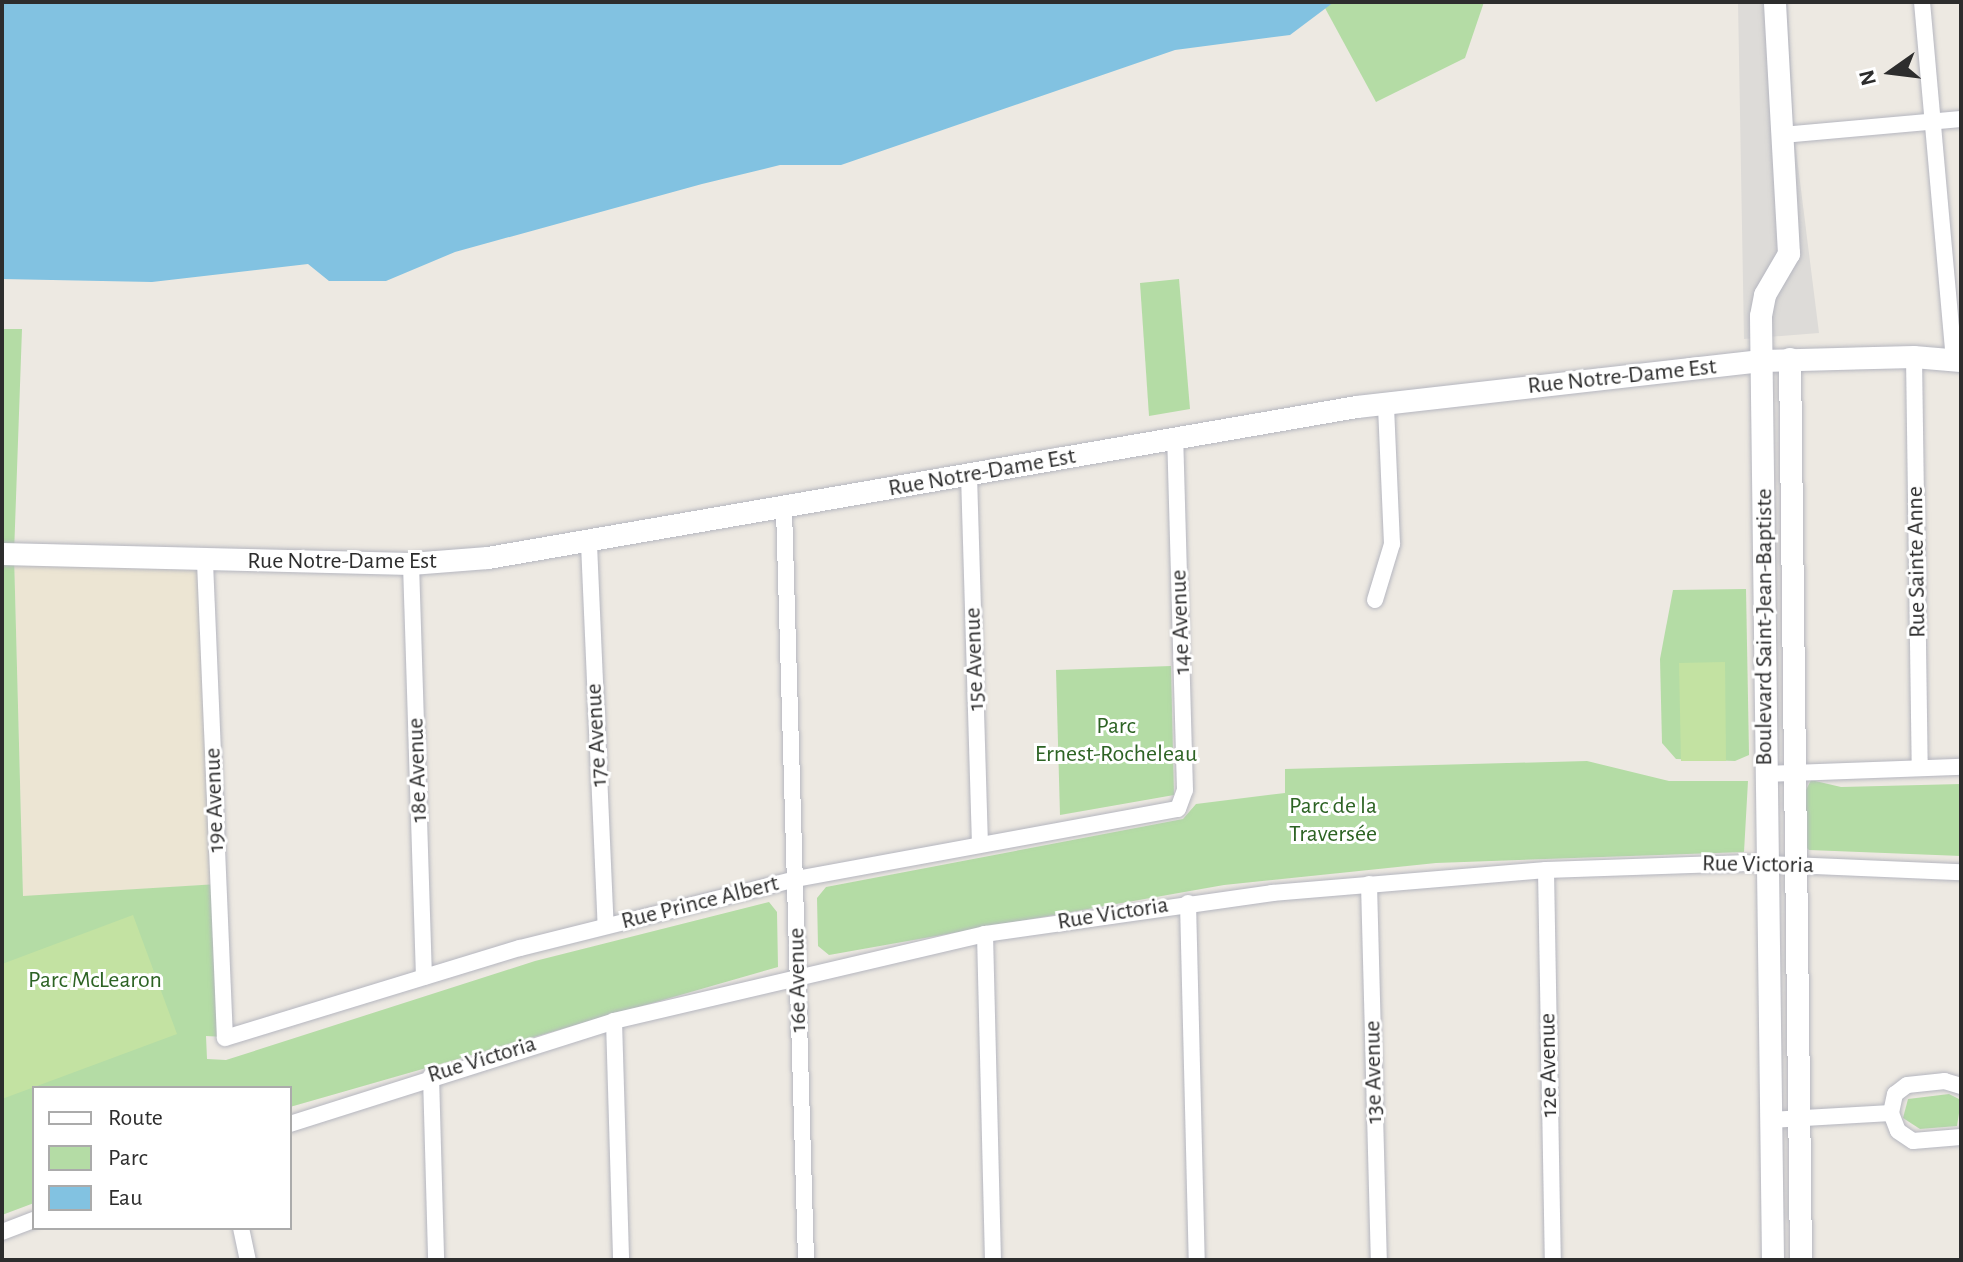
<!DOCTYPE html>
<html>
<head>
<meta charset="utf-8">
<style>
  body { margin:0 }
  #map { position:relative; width:1963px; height:1262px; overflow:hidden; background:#ede9e2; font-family:"Alegreya Sans",sans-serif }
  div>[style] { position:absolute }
  .education>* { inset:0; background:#ece5d3 }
  .green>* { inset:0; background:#b4dca5 }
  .pitch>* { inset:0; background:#c3e2a2 }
  .plaza>* { inset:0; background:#dddbd8 }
  .water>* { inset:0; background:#82c2e1 }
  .roads { filter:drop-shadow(0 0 2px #b5b6bf) drop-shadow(0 0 2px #b5b6bf) }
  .street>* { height:16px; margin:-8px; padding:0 8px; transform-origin:8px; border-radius:8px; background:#fff }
  .secondary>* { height:22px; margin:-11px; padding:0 11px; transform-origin:11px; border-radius:11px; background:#fff }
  span { translate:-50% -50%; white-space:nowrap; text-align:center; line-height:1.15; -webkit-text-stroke:6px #fff; paint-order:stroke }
  .street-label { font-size:24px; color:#2d2d2d }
  .park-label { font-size:24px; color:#2d6324 }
  .frame { position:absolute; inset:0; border:4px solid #2d2d2d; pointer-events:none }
  .legend { position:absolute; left:32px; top:1086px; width:260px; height:144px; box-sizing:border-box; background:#fff; border:2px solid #ababab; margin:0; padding:10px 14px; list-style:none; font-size:24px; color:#2d2d2d }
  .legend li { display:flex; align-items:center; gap:16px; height:40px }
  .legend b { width:40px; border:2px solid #ababab }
  .north { position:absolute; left:1851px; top:32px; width:80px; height:80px; -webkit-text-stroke:6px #fff; paint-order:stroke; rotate:256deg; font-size:22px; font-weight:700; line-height:32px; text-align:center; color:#2d2d2d }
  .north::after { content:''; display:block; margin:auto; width:28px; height:36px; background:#2d2d2d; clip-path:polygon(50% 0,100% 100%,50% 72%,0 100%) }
</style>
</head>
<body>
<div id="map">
  <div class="education">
    <i style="clip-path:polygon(14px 554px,205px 562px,218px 884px,23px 897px)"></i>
  </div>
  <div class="green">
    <i style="clip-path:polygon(1334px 2px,1484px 2px,1465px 58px,1376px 102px,1325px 8px)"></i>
    <i style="clip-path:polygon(1179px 279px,1190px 409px,1149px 416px,1140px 283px)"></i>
    <i style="clip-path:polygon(2px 329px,22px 329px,14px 554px,23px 896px,218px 884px,225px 1037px,206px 1036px,207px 1059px,226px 1060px,535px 961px,769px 902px,777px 912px,778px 967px,290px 1107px,290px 1088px,34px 1088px,34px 1203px,2px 1215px)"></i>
    <i style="clip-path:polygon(1746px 589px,1749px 755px,1735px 761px,1676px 759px,1662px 743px,1660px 659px,1673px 590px)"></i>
    <i style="clip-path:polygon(1171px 666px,1174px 795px,1060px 815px,1056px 670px)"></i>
    <i style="clip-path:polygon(1587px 761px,1669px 781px,1748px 781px,1744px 852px,1436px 863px,1224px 885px,829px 955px,818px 946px,817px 898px,826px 887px,1183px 819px,1196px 804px,1285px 793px,1285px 769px)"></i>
    <i style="clip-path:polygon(1811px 780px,1841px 787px,1961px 784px,1961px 856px,1809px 850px,1804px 845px,1804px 794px)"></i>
    <i style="clip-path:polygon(1949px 1094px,1961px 1100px,1957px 1126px,1920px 1129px,1903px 1118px,1908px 1099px)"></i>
  </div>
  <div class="pitch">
    <i style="clip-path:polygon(1725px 662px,1726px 761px,1681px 761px,1679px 663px)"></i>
    <i style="clip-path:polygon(133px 915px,177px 1034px,2px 1099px,2px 964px)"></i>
  </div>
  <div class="plaza">
    <i style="clip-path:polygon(1738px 2px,1788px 2px,1794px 134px,1819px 333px,1744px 339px)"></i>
  </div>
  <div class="water">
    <i style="clip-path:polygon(2px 2px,1334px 2px,1290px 35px,1175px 50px,841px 165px,780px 165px,702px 184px,455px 252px,386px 281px,329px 281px,308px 264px,152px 282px,2px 279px)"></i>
  </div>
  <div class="roads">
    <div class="street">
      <i style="left:1922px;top:2px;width:360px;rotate:84.9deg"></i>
      <i style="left:1782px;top:135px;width:180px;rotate:-5.1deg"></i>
      <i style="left:1914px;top:357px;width:411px;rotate:89.2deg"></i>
      <i style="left:969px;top:475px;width:369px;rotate:88.3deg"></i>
      <i style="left:784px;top:509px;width:751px;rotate:88.32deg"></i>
      <i style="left:589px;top:544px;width:382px;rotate:87.5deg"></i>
      <i style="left:205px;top:562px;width:476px;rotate:87.6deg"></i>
      <i style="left:225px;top:1038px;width:308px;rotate:-17deg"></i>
      <i style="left:520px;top:948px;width:284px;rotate:-14deg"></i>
      <i style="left:796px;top:879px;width:388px;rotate:-10.4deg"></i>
      <i style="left:1178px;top:809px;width:20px;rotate:-70deg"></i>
      <i style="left:1185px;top:790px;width:351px;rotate:-91.6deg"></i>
      <i style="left:411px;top:564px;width:413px;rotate:88.2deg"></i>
      <i style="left:1375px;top:600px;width:59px;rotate:-73.1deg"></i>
      <i style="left:1392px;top:544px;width:140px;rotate:-92.5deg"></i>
      <i style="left:1766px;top:774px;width:195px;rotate:-2.1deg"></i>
      <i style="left:1546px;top:870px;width:390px;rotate:89deg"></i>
      <i style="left:1369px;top:884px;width:376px;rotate:88.5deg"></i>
      <i style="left:1188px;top:903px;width:357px;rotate:88.6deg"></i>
      <i style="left:985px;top:934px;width:326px;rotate:88.6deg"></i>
      <i style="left:614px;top:1021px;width:239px;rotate:88.3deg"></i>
      <i style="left:431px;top:1076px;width:184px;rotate:88.4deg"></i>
      <i style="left:1961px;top:1086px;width:17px;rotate:-163deg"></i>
      <i style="left:1945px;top:1081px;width:38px;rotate:174deg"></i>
      <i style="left:1907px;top:1085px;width:15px;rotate:143deg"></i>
      <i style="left:1895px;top:1094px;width:19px;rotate:102deg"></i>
      <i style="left:1891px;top:1113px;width:19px;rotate:69deg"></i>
      <i style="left:1898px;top:1131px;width:18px;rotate:34deg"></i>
      <i style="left:1913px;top:1141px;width:48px;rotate:-4.8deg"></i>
      <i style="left:1770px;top:1120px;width:121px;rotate:-3.3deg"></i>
      <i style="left:290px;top:1124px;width:340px;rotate:-17.6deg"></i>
      <i style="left:614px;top:1021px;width:381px;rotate:-13.2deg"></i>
      <i style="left:985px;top:934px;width:290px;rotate:-8.1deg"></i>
      <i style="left:1272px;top:893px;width:275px;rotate:-4.8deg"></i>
      <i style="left:1546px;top:870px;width:196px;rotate:-2deg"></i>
      <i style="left:1742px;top:863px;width:219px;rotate:2.4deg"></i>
      <i style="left:241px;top:1228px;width:33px;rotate:78deg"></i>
      <i style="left:2px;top:1232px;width:34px;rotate:-21deg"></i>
    </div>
    <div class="secondary">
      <i style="left:1790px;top:359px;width:901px;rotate:89.3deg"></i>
      <i style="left:2px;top:554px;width:409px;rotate:1.4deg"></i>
      <i style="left:411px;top:564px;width:77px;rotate:-4.5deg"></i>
      <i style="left:488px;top:558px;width:882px;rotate:-9.86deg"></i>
      <i style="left:1357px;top:407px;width:409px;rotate:-6.5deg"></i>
      <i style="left:1763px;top:361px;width:151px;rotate:-1.5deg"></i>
      <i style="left:1914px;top:357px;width:47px;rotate:4.9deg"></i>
      <i style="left:1773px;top:1260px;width:944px;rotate:-90.73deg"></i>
      <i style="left:1761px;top:316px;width:21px;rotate:-79deg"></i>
      <i style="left:1765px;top:295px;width:48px;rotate:-59.7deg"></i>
      <i style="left:1789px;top:254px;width:252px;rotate:-93.2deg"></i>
    </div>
  </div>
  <div class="street-label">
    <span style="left:1622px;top:377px;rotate:-6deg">Rue Notre-Dame Est</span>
    <span style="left:982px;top:473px;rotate:-10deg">Rue Notre-Dame Est</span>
    <span style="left:342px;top:562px">Rue Notre-Dame Est</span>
    <span style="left:1917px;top:562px;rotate:-91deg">Rue Sainte Anne</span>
    <span style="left:1181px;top:622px;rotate:-92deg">14e Avenue</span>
    <span style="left:1765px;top:627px;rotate:-90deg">Boulevard Saint-Jean-Baptiste</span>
    <span style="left:975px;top:659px;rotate:-92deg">15e Avenue</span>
    <span style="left:597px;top:735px;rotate:-93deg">17e Avenue</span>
    <span style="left:418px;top:770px;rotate:-92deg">18e Avenue</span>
    <span style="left:215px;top:800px;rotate:-92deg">19e Avenue</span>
    <span style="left:1758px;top:865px;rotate:1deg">Rue Victoria</span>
    <span style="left:700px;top:903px;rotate:-14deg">Rue Prince Albert</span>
    <span style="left:1113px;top:914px;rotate:-9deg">Rue Victoria</span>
    <span style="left:798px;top:980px;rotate:-91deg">16e Avenue</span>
    <span style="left:482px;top:1060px;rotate:-17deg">Rue Victoria</span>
    <span style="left:1549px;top:1065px;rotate:-91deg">12e Avenue</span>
    <span style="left:1374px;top:1072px;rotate:-91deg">13e Avenue</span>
  </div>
  <div class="park-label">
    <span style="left:1116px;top:741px">Parc<br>Ernest-Rocheleau</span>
    <span style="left:1333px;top:821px">Parc de la<br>Traversée</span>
    <span style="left:95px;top:981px">Parc McLearon</span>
  </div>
  <div class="frame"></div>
  <ul class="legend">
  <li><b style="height:10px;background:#fff"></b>Route</li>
  <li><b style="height:22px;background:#b4dca5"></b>Parc</li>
  <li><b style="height:22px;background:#82c2e1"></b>Eau</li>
  </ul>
  <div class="north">N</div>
</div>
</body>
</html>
